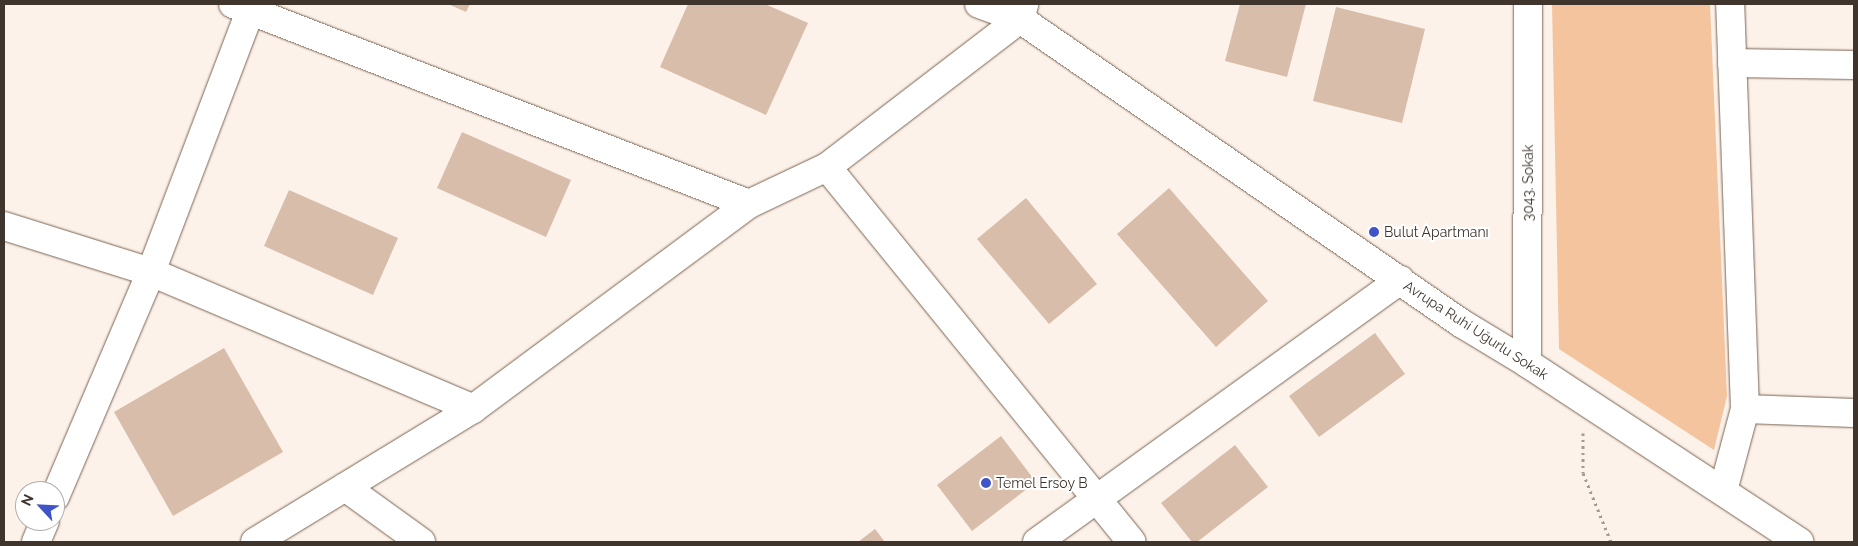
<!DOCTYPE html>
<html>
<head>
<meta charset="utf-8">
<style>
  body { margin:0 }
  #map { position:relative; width:1858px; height:546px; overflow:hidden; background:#fdf2ea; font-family:Raleway,sans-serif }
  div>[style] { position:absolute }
  .green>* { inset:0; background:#f4c49e }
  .building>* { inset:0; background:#d7bdaa }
  .path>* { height:3px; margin-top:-1.5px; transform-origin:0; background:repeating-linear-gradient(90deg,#a49a92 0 2.5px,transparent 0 6.5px) }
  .roads { filter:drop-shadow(0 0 1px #7a6452) drop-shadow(0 0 1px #7a6452) }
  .minor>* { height:28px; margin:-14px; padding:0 14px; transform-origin:14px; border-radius:14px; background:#fff }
  .dots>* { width:14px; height:14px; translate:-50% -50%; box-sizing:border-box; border:2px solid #fff; border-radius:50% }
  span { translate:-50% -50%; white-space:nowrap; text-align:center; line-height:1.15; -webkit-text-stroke:4px #fff; paint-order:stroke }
  .street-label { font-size:14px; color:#3f352d }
  .poi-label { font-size:14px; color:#3f352d }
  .left { translate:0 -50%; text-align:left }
  .frame { position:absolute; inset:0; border:5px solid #3f352d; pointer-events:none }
  .north { position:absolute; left:15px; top:481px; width:50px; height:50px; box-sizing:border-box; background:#fff; border:1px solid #b2aeab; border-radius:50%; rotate:295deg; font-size:14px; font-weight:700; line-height:20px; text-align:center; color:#3f352d }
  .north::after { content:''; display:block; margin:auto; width:18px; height:22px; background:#3e54c7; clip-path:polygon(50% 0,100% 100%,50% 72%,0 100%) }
</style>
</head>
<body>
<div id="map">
  <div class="green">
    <i style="clip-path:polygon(1552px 4px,1710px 4px,1727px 396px,1714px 450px,1559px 349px)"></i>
  </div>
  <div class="building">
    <i style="clip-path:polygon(448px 4px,470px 4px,466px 12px)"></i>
    <i style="clip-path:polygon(688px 4px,765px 4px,808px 23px,766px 115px,660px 67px)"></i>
    <i style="clip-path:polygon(1240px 4px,1306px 4px,1287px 77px,1225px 61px)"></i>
    <i style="clip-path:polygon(1336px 7px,1425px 29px,1402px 123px,1313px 101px)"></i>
    <i style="clip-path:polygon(462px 132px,571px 180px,546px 237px,437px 188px)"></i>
    <i style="clip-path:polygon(1169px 188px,1268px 301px,1216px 347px,1117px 234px)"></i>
    <i style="clip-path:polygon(289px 190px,398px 238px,373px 295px,264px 246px)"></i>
    <i style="clip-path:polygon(1026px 198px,1097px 284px,1049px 324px,977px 239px)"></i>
    <i style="clip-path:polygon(1375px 333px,1405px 374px,1319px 437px,1289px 396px)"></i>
    <i style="clip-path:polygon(224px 348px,283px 452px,173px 516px,114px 412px)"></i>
    <i style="clip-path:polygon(1001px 436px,1036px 482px,972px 531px,937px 485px)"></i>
    <i style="clip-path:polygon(1235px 445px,1268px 487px,1197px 542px,1192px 542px,1161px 503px)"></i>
    <i style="clip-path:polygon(875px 529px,885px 542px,858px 542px)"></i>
  </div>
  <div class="path">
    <i style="left:1583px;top:433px;width:40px;rotate:90deg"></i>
    <i style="left:1583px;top:473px;width:74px;rotate:67.9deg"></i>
  </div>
  <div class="roads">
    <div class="minor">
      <i style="left:233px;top:4px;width:553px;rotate:21.19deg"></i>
      <i style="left:979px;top:4px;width:44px;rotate:20.1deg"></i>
      <i style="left:1020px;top:19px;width:536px;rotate:34.58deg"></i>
      <i style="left:1461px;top:323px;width:77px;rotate:31.2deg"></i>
      <i style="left:1527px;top:363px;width:326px;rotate:33.3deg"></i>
      <i style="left:1732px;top:63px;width:122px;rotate:0.9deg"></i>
      <i style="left:827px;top:167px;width:243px;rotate:-37.5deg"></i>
      <i style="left:1020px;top:19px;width:15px;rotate:-74deg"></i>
      <i style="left:4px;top:226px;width:154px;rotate:17.4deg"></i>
      <i style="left:151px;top:272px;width:350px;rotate:23deg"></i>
      <i style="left:1527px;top:363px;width:359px;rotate:-89.8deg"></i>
      <i style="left:1745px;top:409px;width:109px;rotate:2.1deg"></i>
      <i style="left:345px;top:487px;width:94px;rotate:35.9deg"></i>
      <i style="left:1723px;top:491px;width:85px;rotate:-75deg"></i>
      <i style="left:1745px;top:409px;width:405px;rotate:-92.1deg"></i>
      <i style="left:55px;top:497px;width:245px;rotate:-66.9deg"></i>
      <i style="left:151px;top:272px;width:287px;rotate:-69.2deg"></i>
      <i style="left:36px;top:542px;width:23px;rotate:-67deg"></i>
      <i style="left:255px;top:542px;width:255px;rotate:-31.4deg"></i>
      <i style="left:473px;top:409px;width:344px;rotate:-36.6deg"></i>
      <i style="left:749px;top:204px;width:86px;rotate:-25.4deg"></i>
      <i style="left:827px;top:167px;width:483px;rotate:50.9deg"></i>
      <i style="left:1037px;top:542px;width:448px;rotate:-35.8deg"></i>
    </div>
  </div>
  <div class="dots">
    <i style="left:1374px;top:232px;background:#3e54c7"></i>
    <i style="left:986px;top:483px;background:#3e54c7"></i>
  </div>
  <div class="street-label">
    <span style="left:1528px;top:183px;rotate:-90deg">3043. Sokak</span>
    <span style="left:1476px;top:330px;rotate:33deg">Avrupa Ruhi Uğurlu Sokak</span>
  </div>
  <div class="poi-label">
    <span class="left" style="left:1384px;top:232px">Bulut Apartmanı</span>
    <span class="left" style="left:996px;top:483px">Temel Ersoy B</span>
  </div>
  <div class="frame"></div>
  <div class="north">N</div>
</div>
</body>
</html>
